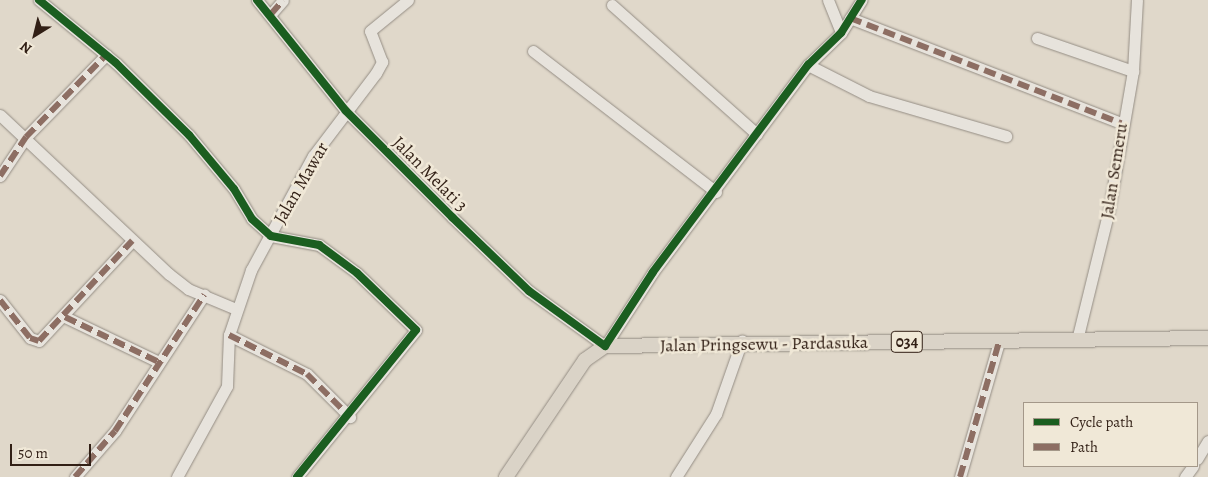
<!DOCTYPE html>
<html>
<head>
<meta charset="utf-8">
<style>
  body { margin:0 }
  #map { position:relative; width:1208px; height:477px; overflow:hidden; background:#e0d8ca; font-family:Alegreya,serif }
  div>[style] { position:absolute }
  .roads { filter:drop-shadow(0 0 1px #948d84) drop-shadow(0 0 1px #948d84) }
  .minor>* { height:11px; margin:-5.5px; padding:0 5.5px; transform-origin:5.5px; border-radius:5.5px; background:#e7e3dc }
  .major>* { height:14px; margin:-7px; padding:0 7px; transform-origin:7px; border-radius:7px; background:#dad3c7 }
  .quiet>* { height:6px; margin-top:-3px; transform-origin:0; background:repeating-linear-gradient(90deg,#8d6e63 0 12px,transparent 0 18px) }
  .cycleway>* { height:8px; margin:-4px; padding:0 4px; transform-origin:4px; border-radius:4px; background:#1b5e20 }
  span { translate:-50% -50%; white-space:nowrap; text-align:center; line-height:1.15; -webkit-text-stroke:5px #f0e8d7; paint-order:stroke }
  .shield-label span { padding:1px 4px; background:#f0e8d7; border:1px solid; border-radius:4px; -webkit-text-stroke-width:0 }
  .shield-label { font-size:16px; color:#311f15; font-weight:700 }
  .street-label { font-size:18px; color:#311f15 }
  .legend { position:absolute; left:1023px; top:402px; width:175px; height:65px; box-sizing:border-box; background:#f0e8d7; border:1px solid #a49889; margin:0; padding:6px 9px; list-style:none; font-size:15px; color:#311f15 }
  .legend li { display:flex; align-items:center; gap:10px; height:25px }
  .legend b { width:25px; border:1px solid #a49889 }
  .north { position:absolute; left:10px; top:10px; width:50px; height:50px; -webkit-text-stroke:4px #f0e8d7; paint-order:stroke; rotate:216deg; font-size:14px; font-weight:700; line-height:20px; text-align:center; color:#311f15 }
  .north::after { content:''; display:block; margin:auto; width:18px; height:22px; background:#311f15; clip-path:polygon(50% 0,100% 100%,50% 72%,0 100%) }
  .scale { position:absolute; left:10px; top:444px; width:81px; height:22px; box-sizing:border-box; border:2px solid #311f15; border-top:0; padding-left:6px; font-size:15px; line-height:18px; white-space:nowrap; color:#311f15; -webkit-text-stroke:4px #f0e8d7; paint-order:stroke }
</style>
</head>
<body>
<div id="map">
  <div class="roads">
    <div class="minor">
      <i style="left:39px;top:0;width:99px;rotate:39.3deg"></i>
      <i style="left:116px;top:63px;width:103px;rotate:44.6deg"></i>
      <i style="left:189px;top:135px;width:70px;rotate:50.2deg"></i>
      <i style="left:234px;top:189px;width:35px;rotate:59deg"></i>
      <i style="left:252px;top:219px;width:25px;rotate:42deg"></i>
      <i style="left:271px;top:236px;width:49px;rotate:10.6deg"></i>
      <i style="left:319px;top:245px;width:47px;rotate:36.4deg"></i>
      <i style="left:357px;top:273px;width:82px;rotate:44deg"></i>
      <i style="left:416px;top:330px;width:189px;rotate:129deg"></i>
      <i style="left:257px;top:0;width:142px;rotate:51.3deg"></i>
      <i style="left:346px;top:111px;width:150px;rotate:45deg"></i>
      <i style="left:452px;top:217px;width:107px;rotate:43.9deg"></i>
      <i style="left:529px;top:291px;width:94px;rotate:35.9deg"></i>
      <i style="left:605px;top:346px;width:88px;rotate:-57deg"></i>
      <i style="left:653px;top:272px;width:259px;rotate:-53.2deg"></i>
      <i style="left:808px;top:65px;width:46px;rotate:-44.1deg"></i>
      <i style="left:841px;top:33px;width:39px;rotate:-58deg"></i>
      <i style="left:828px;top:0;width:35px;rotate:68deg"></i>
      <i style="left:612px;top:5px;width:194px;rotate:41.7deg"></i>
      <i style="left:271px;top:14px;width:18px;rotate:-49deg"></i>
      <i style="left:850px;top:18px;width:291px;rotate:21.2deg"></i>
      <i style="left:1037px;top:38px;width:102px;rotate:19deg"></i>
      <i style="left:533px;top:51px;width:231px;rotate:37.6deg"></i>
      <i style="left:808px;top:65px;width:68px;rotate:26.9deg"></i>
      <i style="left:869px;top:96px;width:143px;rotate:16.3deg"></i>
      <i style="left:0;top:115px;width:232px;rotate:43.3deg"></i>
      <i style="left:169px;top:274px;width:24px;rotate:38deg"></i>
      <i style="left:188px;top:289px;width:52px;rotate:22.6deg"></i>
      <i style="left:0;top:176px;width:47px;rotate:-56.3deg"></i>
      <i style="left:26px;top:137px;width:115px;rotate:-45.7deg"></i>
      <i style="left:0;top:300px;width:48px;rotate:51.7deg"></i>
      <i style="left:30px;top:338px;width:9px;rotate:18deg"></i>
      <i style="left:39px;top:341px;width:137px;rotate:-47.1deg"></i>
      <i style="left:65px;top:317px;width:104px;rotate:25.6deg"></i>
      <i style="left:229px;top:335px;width:87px;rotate:26.6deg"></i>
      <i style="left:307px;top:374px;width:61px;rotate:45deg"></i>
      <i style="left:1077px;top:340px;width:134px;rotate:-76.2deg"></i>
      <i style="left:1109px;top:210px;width:141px;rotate:-80.2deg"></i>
      <i style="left:1133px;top:71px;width:71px;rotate:-86.8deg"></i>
      <i style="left:1197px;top:459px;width:21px;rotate:-59deg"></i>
      <i style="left:75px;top:477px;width:61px;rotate:-49deg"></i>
      <i style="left:115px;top:431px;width:163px;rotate:-56.8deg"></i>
      <i style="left:177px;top:477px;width:104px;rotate:-61.2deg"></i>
      <i style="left:227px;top:386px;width:51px;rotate:-87.8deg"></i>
      <i style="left:229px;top:335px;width:69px;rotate:-71.3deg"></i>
      <i style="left:251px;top:270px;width:130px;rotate:-61.5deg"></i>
      <i style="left:313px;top:156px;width:104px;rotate:-52.8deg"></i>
      <i style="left:376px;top:73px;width:13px;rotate:-61deg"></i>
      <i style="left:382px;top:62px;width:33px;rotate:-111deg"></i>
      <i style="left:370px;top:31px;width:49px;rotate:-39.2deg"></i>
      <i style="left:676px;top:477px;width:75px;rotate:-57.6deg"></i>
      <i style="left:716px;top:414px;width:78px;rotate:-70.6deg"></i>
      <i style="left:960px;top:477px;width:141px;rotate:-73.9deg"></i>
      <i style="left:1185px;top:477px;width:14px;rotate:-54deg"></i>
    </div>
    <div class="major">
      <i style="left:506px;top:477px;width:141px;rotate:-56deg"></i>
      <i style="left:585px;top:360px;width:24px;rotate:-35deg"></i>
      <i style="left:605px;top:346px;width:603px;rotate:-0.76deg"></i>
    </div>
  </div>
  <div class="quiet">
    <i style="left:271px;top:14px;width:18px;rotate:-49deg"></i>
    <i style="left:850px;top:18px;width:291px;rotate:21.2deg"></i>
    <i style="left:0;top:176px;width:47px;rotate:-56.3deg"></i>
    <i style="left:26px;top:137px;width:115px;rotate:-45.7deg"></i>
    <i style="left:0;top:300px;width:48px;rotate:51.7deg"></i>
    <i style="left:30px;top:338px;width:9px;rotate:18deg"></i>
    <i style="left:39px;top:341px;width:137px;rotate:-47.1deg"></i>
    <i style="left:65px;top:317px;width:104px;rotate:25.6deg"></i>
    <i style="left:229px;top:335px;width:87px;rotate:26.6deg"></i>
    <i style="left:307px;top:374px;width:61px;rotate:45deg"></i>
    <i style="left:75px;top:477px;width:61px;rotate:-49deg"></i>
    <i style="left:115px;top:431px;width:163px;rotate:-56.8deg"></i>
    <i style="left:960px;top:477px;width:141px;rotate:-73.9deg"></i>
  </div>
  <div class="cycleway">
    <i style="left:39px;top:0;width:99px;rotate:39.3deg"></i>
    <i style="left:116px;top:63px;width:103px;rotate:44.6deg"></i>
    <i style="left:189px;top:135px;width:70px;rotate:50.2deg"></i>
    <i style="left:234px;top:189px;width:35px;rotate:59deg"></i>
    <i style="left:252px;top:219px;width:25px;rotate:42deg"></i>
    <i style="left:271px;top:236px;width:49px;rotate:10.6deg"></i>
    <i style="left:319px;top:245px;width:47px;rotate:36.4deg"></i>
    <i style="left:357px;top:273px;width:82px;rotate:44deg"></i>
    <i style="left:416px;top:330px;width:189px;rotate:129deg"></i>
    <i style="left:257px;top:0;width:142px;rotate:51.3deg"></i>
    <i style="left:346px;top:111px;width:150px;rotate:45deg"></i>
    <i style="left:452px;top:217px;width:107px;rotate:43.9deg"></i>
    <i style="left:529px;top:291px;width:94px;rotate:35.9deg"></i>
    <i style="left:605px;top:346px;width:88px;rotate:-57deg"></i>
    <i style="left:653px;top:272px;width:259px;rotate:-53.2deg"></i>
    <i style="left:808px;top:65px;width:46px;rotate:-44.1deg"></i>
    <i style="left:841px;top:33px;width:39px;rotate:-58deg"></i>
  </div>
  <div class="shield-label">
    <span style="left:907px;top:342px">034</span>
  </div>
  <div class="street-label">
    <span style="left:1114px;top:171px;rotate:-81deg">Jalan Semeru</span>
    <span style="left:430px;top:174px;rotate:45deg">Jalan Melati 3</span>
    <span style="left:301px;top:183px;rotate:-60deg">Jalan Mawar</span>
    <span style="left:764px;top:344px;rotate:-1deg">Jalan Pringsewu - Pardasuka</span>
  </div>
  <ul class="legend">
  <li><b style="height:6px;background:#1b5e20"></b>Cycle path</li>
  <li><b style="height:6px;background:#8d6e63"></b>Path</li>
  </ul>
  <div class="north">N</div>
  <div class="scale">50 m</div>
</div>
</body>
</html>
